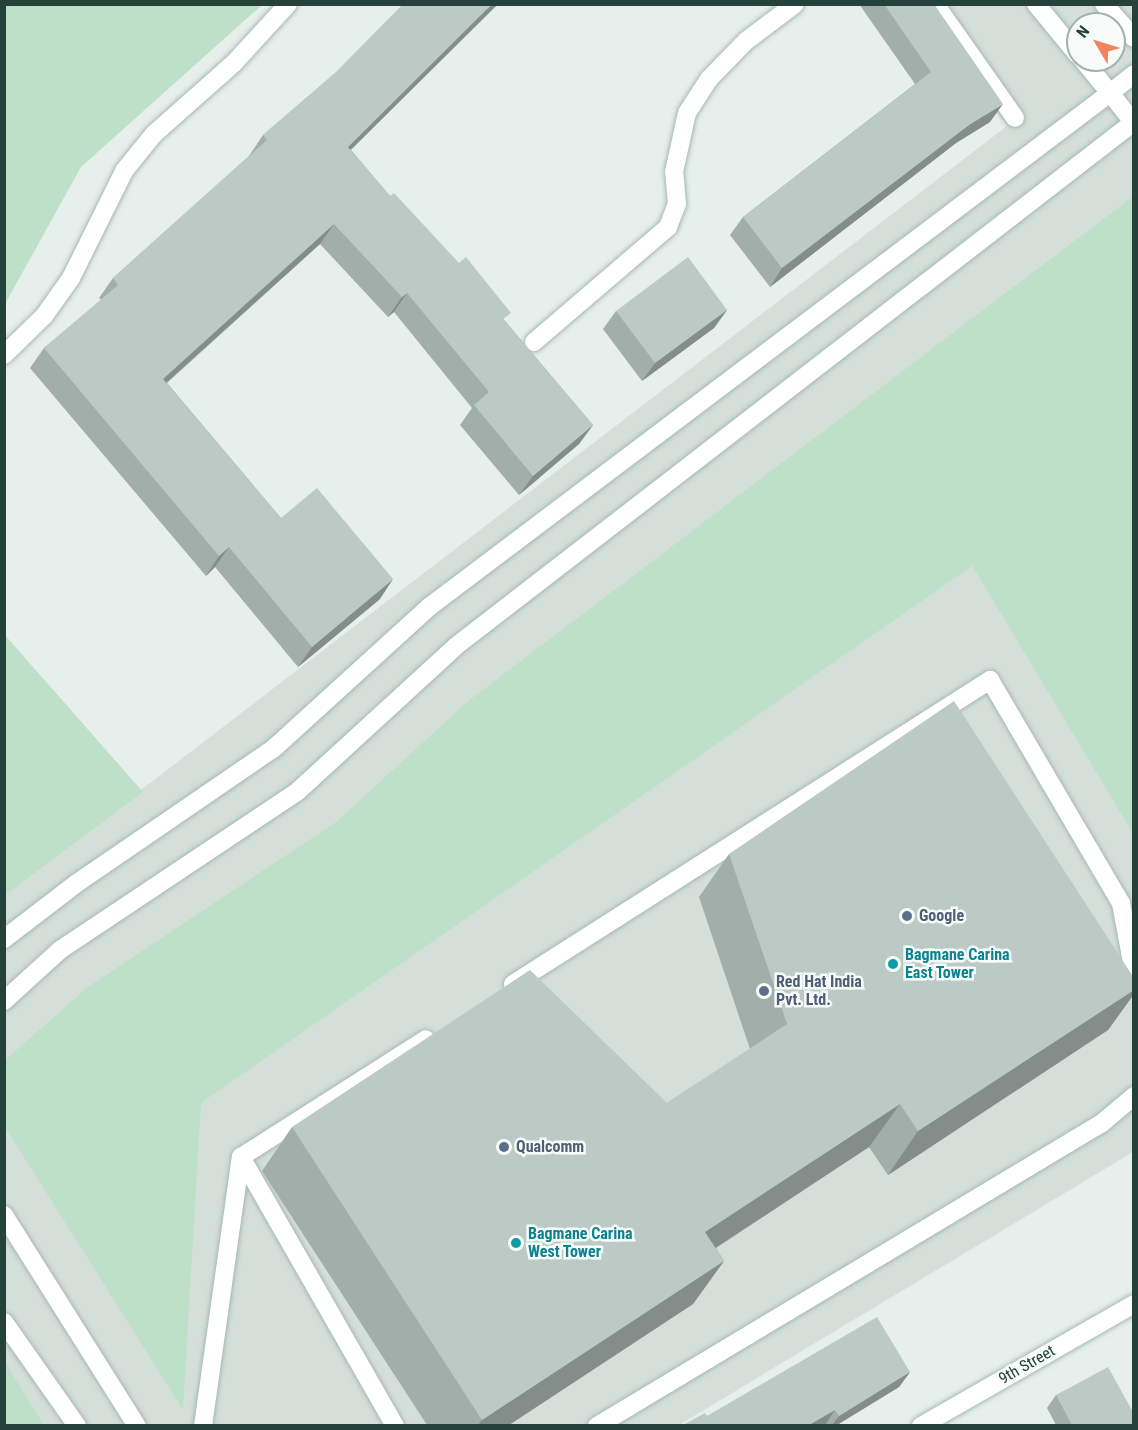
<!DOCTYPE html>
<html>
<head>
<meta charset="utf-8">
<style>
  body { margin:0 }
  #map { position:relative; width:1138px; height:1430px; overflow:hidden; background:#e6efeb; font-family:"Roboto Condensed",sans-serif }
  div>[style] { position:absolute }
  .built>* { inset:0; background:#d4dfda }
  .green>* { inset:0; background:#bfe0c8 }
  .roads { filter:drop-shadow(0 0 2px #a8b8b2) drop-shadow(0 0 2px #a8b8b2) }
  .service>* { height:18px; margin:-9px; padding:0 9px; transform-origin:9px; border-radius:9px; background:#fff }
  .minor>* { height:18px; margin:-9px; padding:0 9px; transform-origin:9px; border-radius:9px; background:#fff }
  .wall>* { inset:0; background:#a1aea9 }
  .shaded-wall>* { inset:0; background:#838d89 }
  .building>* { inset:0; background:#bbcac4 }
  .dots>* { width:16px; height:16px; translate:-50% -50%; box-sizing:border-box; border:3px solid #f7fbf9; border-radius:50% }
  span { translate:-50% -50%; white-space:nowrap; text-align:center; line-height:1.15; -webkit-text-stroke:5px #f7fbf9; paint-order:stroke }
  .service-label { font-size:16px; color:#4e5e75; font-weight:700 }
  .left { translate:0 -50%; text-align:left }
  .culture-label { font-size:16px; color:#0d838f; font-weight:700 }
  .street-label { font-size:16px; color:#24423a }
  .frame { position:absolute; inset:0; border:6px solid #24423a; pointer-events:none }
  .north { position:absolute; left:1066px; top:12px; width:60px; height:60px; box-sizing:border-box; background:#f7fbf9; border:2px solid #a3b1ad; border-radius:50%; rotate:308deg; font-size:16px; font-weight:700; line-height:24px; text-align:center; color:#24423a }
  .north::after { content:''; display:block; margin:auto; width:21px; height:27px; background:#f4845f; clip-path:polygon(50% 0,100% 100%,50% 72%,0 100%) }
</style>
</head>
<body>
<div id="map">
  <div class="built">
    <i style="clip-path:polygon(evenodd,919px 5px,1133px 5px,1133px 196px,870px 396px,1133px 834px,1133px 1152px,679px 1425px,5px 1425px,4px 895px,1007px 126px,919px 5px,1078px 24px,1114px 24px,1114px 60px,1078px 60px,1078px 24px)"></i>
  </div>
  <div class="green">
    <i style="clip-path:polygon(5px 4px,262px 5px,81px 167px,5px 304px)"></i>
    <i style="clip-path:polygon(1133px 196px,1133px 834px,972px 566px,201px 1103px,183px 1410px,5px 1127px,5px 1060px,88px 987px,336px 822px,467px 702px)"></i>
    <i style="clip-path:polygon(4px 634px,143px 792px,5px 895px,4px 895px)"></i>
    <i style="clip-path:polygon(4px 1362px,5px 1362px,44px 1425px,5px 1425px)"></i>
  </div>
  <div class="roads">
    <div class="service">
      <i style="left:935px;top:4px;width:139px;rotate:54.9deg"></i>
      <i style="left:534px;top:342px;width:177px;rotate:-40.6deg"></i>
      <i style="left:668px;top:227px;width:25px;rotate:-69deg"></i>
      <i style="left:677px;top:204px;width:32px;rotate:-95deg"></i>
      <i style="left:674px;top:172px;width:60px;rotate:-77.6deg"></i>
      <i style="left:687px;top:113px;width:40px;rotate:-57.1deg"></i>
      <i style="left:709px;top:79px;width:53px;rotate:-45.8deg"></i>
      <i style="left:746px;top:41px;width:61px;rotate:-37.1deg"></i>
      <i style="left:4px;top:355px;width:56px;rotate:-44.3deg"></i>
      <i style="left:44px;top:316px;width:47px;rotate:-54.6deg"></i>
      <i style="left:71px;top:278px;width:119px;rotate:-63.6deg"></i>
      <i style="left:124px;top:171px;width:48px;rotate:-51deg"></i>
      <i style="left:154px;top:134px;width:107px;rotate:-41.6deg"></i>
      <i style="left:234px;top:63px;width:80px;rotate:-47.5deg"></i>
      <i style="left:513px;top:984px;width:566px;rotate:-32.51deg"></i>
      <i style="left:990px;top:680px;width:259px;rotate:59.6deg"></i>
      <i style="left:1121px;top:903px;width:71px;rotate:79.5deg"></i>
      <i style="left:241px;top:1157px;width:310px;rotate:60.2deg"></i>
      <i style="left:203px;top:1426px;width:272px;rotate:-82deg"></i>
      <i style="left:241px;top:1157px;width:219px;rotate:-32.5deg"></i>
      <i style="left:597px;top:1426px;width:589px;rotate:-30.96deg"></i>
      <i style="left:1102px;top:1123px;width:42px;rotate:-40.2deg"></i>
    </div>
    <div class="minor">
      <i style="left:1036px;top:4px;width:66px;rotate:50.5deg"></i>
      <i style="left:1104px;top:4px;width:45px;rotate:48.6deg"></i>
      <i style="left:1133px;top:122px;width:37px;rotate:-128deg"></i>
      <i style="left:1110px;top:93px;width:31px;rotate:-38deg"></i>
      <i style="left:4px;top:939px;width:92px;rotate:-37.5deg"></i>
      <i style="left:77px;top:883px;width:237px;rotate:-34.4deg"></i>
      <i style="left:273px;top:749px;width:211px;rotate:-42.3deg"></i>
      <i style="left:429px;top:607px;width:853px;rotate:-37.04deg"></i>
      <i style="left:1110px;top:93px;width:43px;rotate:-129.3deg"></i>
      <i style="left:4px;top:1001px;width:76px;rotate:-42.3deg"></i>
      <i style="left:60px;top:950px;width:286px;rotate:-33.7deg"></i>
      <i style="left:298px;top:791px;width:214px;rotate:-42.5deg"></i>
      <i style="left:456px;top:646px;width:857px;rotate:-37.7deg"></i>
      <i style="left:4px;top:1215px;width:249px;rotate:57.8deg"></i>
      <i style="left:4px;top:1322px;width:127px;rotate:54.9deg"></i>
      <i style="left:921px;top:1426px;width:245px;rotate:-29.8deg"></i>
    </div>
  </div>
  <div class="wall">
    <i style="clip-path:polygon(498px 4px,351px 150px,390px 196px,505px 321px,593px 425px,579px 444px,519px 495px,460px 425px,472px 408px,394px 312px,388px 317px,320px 244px,167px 383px,281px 518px,380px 599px,298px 667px,215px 567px,206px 576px,30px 368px,44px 348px,101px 300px,99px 298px,113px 278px,249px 156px,263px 135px,334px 74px)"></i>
    <i style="clip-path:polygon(859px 4px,934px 4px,990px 122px,956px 143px,770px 287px,730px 235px,743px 217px,915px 84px)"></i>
    <i style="clip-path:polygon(727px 310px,714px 328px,642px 381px,603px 329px,616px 311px)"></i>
    <i style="clip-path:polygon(729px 854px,1134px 978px,1134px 994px,1108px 1030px,888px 1175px,869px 1147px,716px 1248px,724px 1261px,693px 1304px,509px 1425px,427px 1425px,262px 1171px,292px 1127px,667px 1103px,750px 1049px,699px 897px)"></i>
    <i style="clip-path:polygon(910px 1372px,899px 1387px,837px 1425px,683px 1425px,707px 1416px)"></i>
    <i style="clip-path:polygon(1056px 1395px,1134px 1425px,1056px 1425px,1047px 1408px)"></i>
  </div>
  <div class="shaded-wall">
    <i style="clip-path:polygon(492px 4px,498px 4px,334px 166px,348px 147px)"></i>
    <i style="clip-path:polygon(1003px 104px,990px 122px,956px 143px,770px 287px,782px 268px,969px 125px)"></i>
    <i style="clip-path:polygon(334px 224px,320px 244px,149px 398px,163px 379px)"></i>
    <i style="clip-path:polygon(407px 293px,394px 312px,388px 317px,402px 297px)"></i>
    <i style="clip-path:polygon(727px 310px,714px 328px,642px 381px,655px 363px)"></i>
    <i style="clip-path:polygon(593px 425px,579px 444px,519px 495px,533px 476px)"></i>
    <i style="clip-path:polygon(229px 547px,215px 567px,206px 576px,219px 556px)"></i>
    <i style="clip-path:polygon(393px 579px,380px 599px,298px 667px,312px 647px)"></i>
    <i style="clip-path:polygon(1134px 990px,1134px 994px,1108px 1030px,888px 1175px,918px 1131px)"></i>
    <i style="clip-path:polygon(900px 1104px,869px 1147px,674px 1275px,705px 1232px)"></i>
    <i style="clip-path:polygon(724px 1261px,693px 1304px,509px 1425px,478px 1425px,482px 1420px)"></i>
    <i style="clip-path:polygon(910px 1372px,899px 1387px,837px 1425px,832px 1425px,839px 1416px)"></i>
    <i style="clip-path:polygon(835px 1410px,825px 1425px,809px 1425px)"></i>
  </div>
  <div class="building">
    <i style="clip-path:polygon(403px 4px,492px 4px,348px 147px,390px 196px,394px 193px,459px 263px,466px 257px,511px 313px,503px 319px,593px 425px,533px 476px,474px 405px,489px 392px,407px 293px,402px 297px,334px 224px,163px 379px,281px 518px,317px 488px,393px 579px,312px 647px,229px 547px,219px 556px,44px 348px,118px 285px,113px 278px,267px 140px,263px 135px,334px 74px)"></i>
    <i style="clip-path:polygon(884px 4px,934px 4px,1003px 104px,969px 125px,782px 268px,743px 217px,931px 72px)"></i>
    <i style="clip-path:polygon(688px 257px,727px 310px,655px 363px,616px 311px)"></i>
    <i style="clip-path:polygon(954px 701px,1134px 978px,1134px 990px,918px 1131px,900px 1104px,705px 1232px,724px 1261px,482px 1420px,292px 1127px,530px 970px,667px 1103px,787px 1024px,729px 854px)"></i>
    <i style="clip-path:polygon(877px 1317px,910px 1372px,839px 1416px,835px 1410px,809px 1425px,683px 1425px,705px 1413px,707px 1416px)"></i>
    <i style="clip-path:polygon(1108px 1367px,1134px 1414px,1134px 1425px,1072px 1425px,1056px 1395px)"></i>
  </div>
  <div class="dots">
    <i style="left:907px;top:916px;background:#5c6f8a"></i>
    <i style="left:893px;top:964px;background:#0f9aa8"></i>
    <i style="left:764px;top:991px;background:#5c6f8a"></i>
    <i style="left:504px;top:1147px;background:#5c6f8a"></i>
    <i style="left:516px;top:1243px;background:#0f9aa8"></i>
  </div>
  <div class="service-label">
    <span class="left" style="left:919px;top:916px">Google</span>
    <span class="left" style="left:776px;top:991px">Red Hat India<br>Pvt. Ltd.</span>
    <span class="left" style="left:516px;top:1147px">Qualcomm</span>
  </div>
  <div class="culture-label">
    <span class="left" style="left:905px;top:964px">Bagmane Carina<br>East Tower</span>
    <span class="left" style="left:528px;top:1243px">Bagmane Carina<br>West Tower</span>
  </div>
  <div class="street-label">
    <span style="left:1027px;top:1365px;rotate:-30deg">9th Street</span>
  </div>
  <div class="frame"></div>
  <div class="north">N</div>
</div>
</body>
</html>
